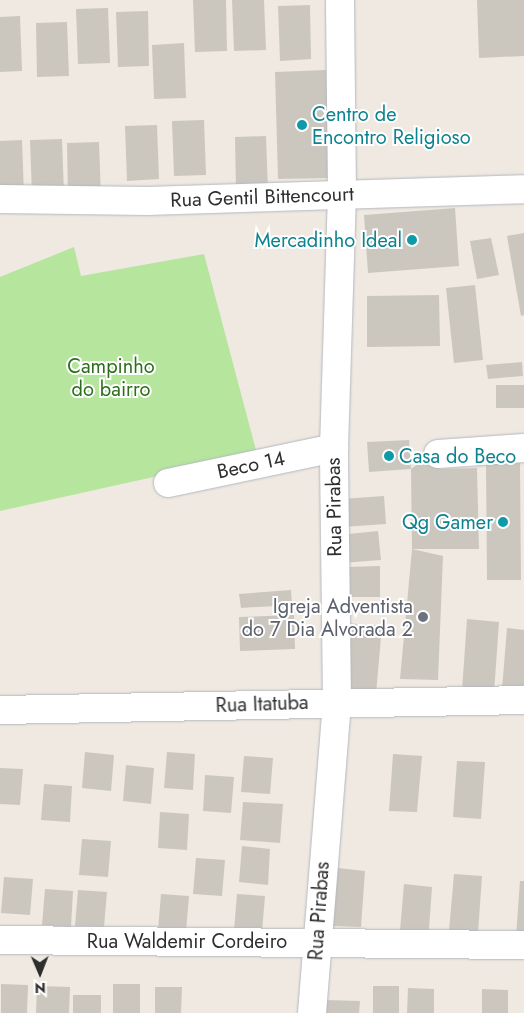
<!DOCTYPE html>
<html>
<head>
<meta charset="utf-8">
<style>
  body { margin:0 }
  #map { position:relative; width:524px; height:1013px; overflow:hidden; background:#efe9e1; font-family:Jost,sans-serif }
  div>[style] { position:absolute }
  .green>* { inset:0; background:#b6e59e }
  .building>* { inset:0; background:#cbc7bf }
  .roads { filter:drop-shadow(0 0 1px #b4b7c1) drop-shadow(0 0 1px #b4b7c1) }
  .minor>* { height:28px; margin:-14px; padding:0 14px; transform-origin:14px; border-radius:14px; background:#fff }
  .dots>* { width:14px; height:14px; translate:-50% -50%; box-sizing:border-box; border:2px solid #fff; border-radius:50% }
  span { translate:-50% -50%; white-space:nowrap; text-align:center; line-height:1.15; -webkit-text-stroke:4px #fff; paint-order:stroke }
  .culture-label { font-size:20px; color:#0d838f }
  .left { translate:0 -50%; text-align:left }
  .right { translate:-100% -50%; text-align:right }
  .street-label { font-size:20px; color:#2e2e2e }
  .park-label { font-size:20px; color:#2c6e1b }
  .worship-label { font-size:20px; color:#5b616d }
  .north { position:absolute; left:15px; top:948px; width:50px; height:50px; -webkit-text-stroke:4px #fff; paint-order:stroke; rotate:179deg; font-size:14px; font-weight:700; line-height:20px; text-align:center; color:#2e2e2e }
  .north::after { content:''; display:block; margin:auto; width:18px; height:22px; background:#2e2e2e; clip-path:polygon(50% 0,100% 100%,50% 72%,0 100%) }
</style>
</head>
<body>
<div id="map">
  <div class="green">
    <i style="clip-path:polygon(74px 247px,81px 276px,204px 254px,257px 454px,0 511px,0 277px)"></i>
  </div>
  <div class="building">
    <i style="clip-path:polygon(193px 0,226px 0,227px 51px,195px 52px)"></i>
    <i style="clip-path:polygon(232px 0,264px 0,266px 50px,234px 51px)"></i>
    <i style="clip-path:polygon(477px 0,524px 0,524px 56px,479px 58px)"></i>
    <i style="clip-path:polygon(310px 5px,311px 59px,280px 61px,278px 6px)"></i>
    <i style="clip-path:polygon(108px 8px,110px 63px,78px 64px,76px 9px)"></i>
    <i style="clip-path:polygon(148px 11px,149px 66px,118px 67px,116px 12px)"></i>
    <i style="clip-path:polygon(20px 16px,22px 71px,0 72px,0 17px)"></i>
    <i style="clip-path:polygon(67px 22px,69px 76px,37px 77px,36px 23px)"></i>
    <i style="clip-path:polygon(184px 43px,186px 98px,154px 99px,152px 45px)"></i>
    <i style="clip-path:polygon(326px 70px,330px 178px,278px 179px,275px 72px)"></i>
    <i style="clip-path:polygon(204px 120px,206px 175px,174px 176px,172px 121px)"></i>
    <i style="clip-path:polygon(157px 125px,159px 179px,127px 181px,125px 126px)"></i>
    <i style="clip-path:polygon(266px 136px,268px 191px,236px 192px,235px 137px)"></i>
    <i style="clip-path:polygon(62px 139px,64px 194px,32px 195px,30px 140px)"></i>
    <i style="clip-path:polygon(22px 140px,24px 195px,0 196px,0 141px)"></i>
    <i style="clip-path:polygon(99px 142px,101px 197px,68px 198px,67px 143px)"></i>
    <i style="clip-path:polygon(455px 208px,459px 266px,368px 273px,364px 215px)"></i>
    <i style="clip-path:polygon(524px 233px,524px 315px,521px 316px,507px 236px)"></i>
    <i style="clip-path:polygon(491px 238px,499px 275px,477px 279px,470px 241px)"></i>
    <i style="clip-path:polygon(475px 285px,483px 360px,454px 363px,446px 288px)"></i>
    <i style="clip-path:polygon(439px 295px,440px 346px,367px 347px,367px 296px)"></i>
    <i style="clip-path:polygon(522px 362px,523px 376px,488px 379px,486px 365px)"></i>
    <i style="clip-path:polygon(496px 385px,524px 385px,524px 408px,496px 408px)"></i>
    <i style="clip-path:polygon(409px 440px,411px 469px,369px 472px,367px 442px)"></i>
    <i style="clip-path:polygon(433px 452px,440px 469px,477px 468px,479px 549px,412px 549px,411px 469px)"></i>
    <i style="clip-path:polygon(520px 463px,521px 580px,487px 580px,486px 464px)"></i>
    <i style="clip-path:polygon(384px 496px,386px 524px,343px 527px,341px 499px)"></i>
    <i style="clip-path:polygon(378px 531px,381px 560px,342px 563px,339px 535px)"></i>
    <i style="clip-path:polygon(412px 549px,443px 556px,438px 680px,400px 679px)"></i>
    <i style="clip-path:polygon(380px 566px,380px 597px,344px 597px,344px 567px)"></i>
    <i style="clip-path:polygon(291px 590px,292px 605px,241px 608px,239px 594px)"></i>
    <i style="clip-path:polygon(294px 615px,295px 649px,240px 651px,239px 617px)"></i>
    <i style="clip-path:polygon(467px 619px,499px 622px,494px 693px,462px 690px)"></i>
    <i style="clip-path:polygon(346px 623px,382px 626px,376px 694px,340px 691px)"></i>
    <i style="clip-path:polygon(507px 628px,524px 630px,524px 691px,502px 689px)"></i>
    <i style="clip-path:polygon(85px 752px,114px 755px,111px 791px,82px 788px)"></i>
    <i style="clip-path:polygon(167px 752px,195px 754px,193px 790px,164px 788px)"></i>
    <i style="clip-path:polygon(393px 754px,422px 756px,417px 812px,389px 811px)"></i>
    <i style="clip-path:polygon(244px 756px,273px 758px,270px 794px,241px 792px)"></i>
    <i style="clip-path:polygon(457px 761px,485px 762px,481px 819px,453px 817px)"></i>
    <i style="clip-path:polygon(126px 765px,154px 768px,151px 804px,123px 801px)"></i>
    <i style="clip-path:polygon(0 768px,23px 769px,20px 805px,0 804px)"></i>
    <i style="clip-path:polygon(205px 775px,234px 777px,231px 813px,203px 811px)"></i>
    <i style="clip-path:polygon(44px 784px,72px 786px,70px 822px,41px 820px)"></i>
    <i style="clip-path:polygon(243px 802px,283px 804px,280px 843px,240px 840px)"></i>
    <i style="clip-path:polygon(160px 812px,189px 814px,187px 850px,158px 848px)"></i>
    <i style="clip-path:polygon(82px 839px,111px 841px,108px 877px,79px 875px)"></i>
    <i style="clip-path:polygon(242px 846px,270px 849px,268px 885px,239px 882px)"></i>
    <i style="clip-path:polygon(196px 858px,225px 860px,222px 896px,193px 894px)"></i>
    <i style="clip-path:polygon(338px 868px,365px 871px,361px 927px,333px 926px)"></i>
    <i style="clip-path:polygon(454px 874px,482px 876px,478px 933px,449px 931px)"></i>
    <i style="clip-path:polygon(4px 877px,33px 879px,30px 915px,1px 913px)"></i>
    <i style="clip-path:polygon(520px 881px,524px 881px,524px 938px,516px 937px)"></i>
    <i style="clip-path:polygon(404px 884px,432px 887px,428px 943px,399px 942px)"></i>
    <i style="clip-path:polygon(45px 889px,73px 891px,71px 927px,42px 925px)"></i>
    <i style="clip-path:polygon(78px 890px,107px 892px,104px 927px,75px 926px)"></i>
    <i style="clip-path:polygon(161px 894px,189px 896px,186px 932px,158px 930px)"></i>
    <i style="clip-path:polygon(237px 894px,265px 896px,262px 932px,234px 930px)"></i>
    <i style="clip-path:polygon(1px 984px,28px 985px,27px 1013px,1px 1013px)"></i>
    <i style="clip-path:polygon(113px 984px,140px 984px,140px 1013px,113px 1013px)"></i>
    <i style="clip-path:polygon(37px 986px,70px 987px,69px 1013px,36px 1013px)"></i>
    <i style="clip-path:polygon(373px 986px,399px 986px,399px 1013px,373px 1013px)"></i>
    <i style="clip-path:polygon(155px 987px,182px 987px,181px 1013px,155px 1013px)"></i>
    <i style="clip-path:polygon(408px 988px,434px 989px,434px 1013px,407px 1013px)"></i>
    <i style="clip-path:polygon(482px 989px,508px 990px,508px 1013px,482px 1013px)"></i>
    <i style="clip-path:polygon(73px 995px,101px 995px,101px 1013px,73px 1013px)"></i>
    <i style="clip-path:polygon(324px 1000px,360px 1001px,359px 1013px,324px 1013px)"></i>
  </div>
  <div class="roads">
    <div class="minor">
      <i style="left:0;top:199px;width:147px;rotate:0.8deg"></i>
      <i style="left:147px;top:201px;width:377px;rotate:-1.8deg"></i>
      <i style="left:438px;top:454px;width:86px;rotate:-4deg"></i>
      <i style="left:168px;top:483px;width:170px;rotate:-11.9deg"></i>
      <i style="left:0;top:710px;width:524px;rotate:-1.09deg"></i>
      <i style="left:0;top:940px;width:524px;rotate:0.55deg"></i>
      <i style="left:312px;top:1013px;width:312px;rotate:-85.4deg"></i>
      <i style="left:337px;top:702px;width:254px;rotate:-90.7deg"></i>
      <i style="left:334px;top:448px;width:254px;rotate:-88.2deg"></i>
      <i style="left:342px;top:194px;width:194px;rotate:-90.6deg"></i>
    </div>
  </div>
  <div class="dots">
    <i style="left:302px;top:125px;background:#0f9aa8"></i>
    <i style="left:412px;top:240px;background:#0f9aa8"></i>
    <i style="left:389px;top:456px;background:#0f9aa8"></i>
    <i style="left:503px;top:522px;background:#0f9aa8"></i>
    <i style="left:423px;top:617px;background:#6b7280"></i>
  </div>
  <div class="culture-label">
    <span class="left" style="left:312px;top:126px">Centro de<br>Encontro Religioso</span>
    <span class="right" style="left:402px;top:240px">Mercadinho Ideal</span>
    <span class="left" style="left:399px;top:456px">Casa do Beco</span>
    <span class="right" style="left:493px;top:522px">Qg Gamer</span>
  </div>
  <div class="street-label">
    <span style="left:262px;top:197px;rotate:-2deg">Rua Gentil Bittencourt</span>
    <span style="left:251px;top:465px;rotate:-12deg">Beco 14</span>
    <span style="left:334px;top:507px;rotate:-91deg">Rua Pirabas</span>
    <span style="left:262px;top:704px;rotate:-2deg">Rua Itatuba</span>
    <span style="left:319px;top:911px;rotate:-86deg">Rua Pirabas</span>
    <span style="left:187px;top:941px">Rua Waldemir Cordeiro</span>
  </div>
  <div class="park-label">
    <span style="left:111px;top:378px">Campinho<br>do bairro</span>
  </div>
  <div class="worship-label">
    <span class="right" style="left:413px;top:618px">Igreja Adventista<br>do 7 Dia Alvorada 2</span>
  </div>
  <div class="north">N</div>
</div>
</body>
</html>
